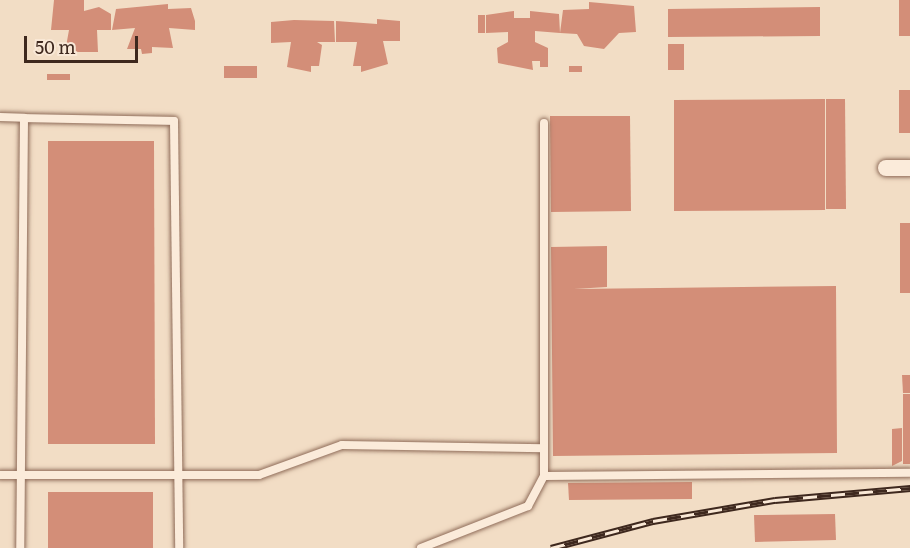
<!DOCTYPE html>
<html>
<head>
<meta charset="utf-8">
<style>
  body { margin:0 }
  #map { position:relative; width:910px; height:548px; overflow:hidden; background:#f2ddc5; font-family:Literata,serif }
  div>[style] { position:absolute }
  .building>* { inset:0; background:#d38e78 }
  .roads { filter:drop-shadow(0 0 2px #8f6c59) drop-shadow(0 0 2px #8f6c59) }
  .service>* { height:8px; margin:-4px; padding:0 4px; transform-origin:4px; border-radius:4px; background:#fbebda }
  .minor>* { height:16px; margin:-8px; padding:0 8px; transform-origin:8px; border-radius:8px; background:#fbebda }
  .rail>* { height:7px; margin-top:-3.5px; transform-origin:0; background:repeating-linear-gradient(90deg,#f9e8d6 0 14px,#3e281e 0 28px); box-sizing:border-box; border-block:2px solid #3e281e }
  span { translate:-50% -50%; white-space:nowrap; text-align:center; line-height:1.15; -webkit-text-stroke:6px #f9e8d6; paint-order:stroke }
  .scale { position:absolute; left:24px; top:36px; width:114px; height:27px; box-sizing:border-box; border:3px solid #3e281e; border-top:0; padding-left:8px; font-size:18px; line-height:21px; white-space:nowrap; color:#3e281e; -webkit-text-stroke:4px #f9e8d6; paint-order:stroke }
</style>
</head>
<body>
<div id="map">
  <div class="building">
    <i style="clip-path:polygon(54px 0,84px 0,84px 11px,99px 7px,111px 14px,111px 30px,97px 30px,98px 52px,65px 52px,69px 30px,51px 30px)"></i>
    <i style="clip-path:polygon(899px 0,910px 0,910px 36px,899px 36px)"></i>
    <i style="clip-path:polygon(589px 2px,634px 6px,636px 32px,619px 33px,604px 49px,584px 46px,577px 34px,560px 33px,563px 10px,589px 9px)"></i>
    <i style="clip-path:polygon(168px 4px,168px 9px,191px 8px,195px 21px,195px 30px,169px 28px,173px 48px,152px 47px,152px 53px,142px 54px,141px 49px,127px 49px,135px 28px,112px 30px,116px 9px)"></i>
    <i style="clip-path:polygon(820px 7px,820px 36px,668px 37px,668px 9px)"></i>
    <i style="clip-path:polygon(514px 11px,514px 18px,530px 18px,530px 11px,559px 14px,560px 33px,535px 31px,535px 42px,548px 48px,548px 67px,540px 67px,540px 61px,532px 61px,533px 70px,498px 63px,497px 48px,508px 42px,508px 32px,486px 33px,486px 15px)"></i>
    <i style="clip-path:polygon(478px 15px,485px 15px,485px 33px,478px 33px)"></i>
    <i style="clip-path:polygon(377px 19px,400px 21px,400px 41px,383px 41px,388px 64px,361px 72px,361px 66px,353px 66px,357px 42px,336px 42px,336px 21px,377px 24px)"></i>
    <i style="clip-path:polygon(294px 20px,334px 21px,335px 42px,317px 42px,322px 45px,319px 66px,311px 66px,311px 72px,287px 67px,291px 42px,271px 43px,271px 22px)"></i>
    <i style="clip-path:polygon(668px 44px,684px 44px,684px 70px,668px 70px)"></i>
    <i style="clip-path:polygon(224px 66px,257px 66px,257px 78px,224px 78px)"></i>
    <i style="clip-path:polygon(569px 66px,582px 66px,582px 72px,569px 72px)"></i>
    <i style="clip-path:polygon(47px 74px,70px 74px,70px 80px,47px 80px)"></i>
    <i style="clip-path:polygon(899px 90px,910px 90px,910px 133px,899px 133px)"></i>
    <i style="clip-path:polygon(825px 99px,825px 210px,674px 211px,674px 100px)"></i>
    <i style="clip-path:polygon(826px 99px,845px 99px,846px 209px,826px 209px)"></i>
    <i style="clip-path:polygon(550px 116px,630px 116px,631px 211px,551px 212px)"></i>
    <i style="clip-path:polygon(48px 141px,154px 141px,155px 444px,48px 444px)"></i>
    <i style="clip-path:polygon(900px 223px,910px 223px,910px 293px,900px 293px)"></i>
    <i style="clip-path:polygon(607px 246px,607px 287px,574px 289px,836px 286px,837px 453px,553px 456px,551px 247px)"></i>
    <i style="clip-path:polygon(902px 375px,910px 375px,910px 393px,903px 393px)"></i>
    <i style="clip-path:polygon(903px 394px,910px 394px,910px 464px,903px 464px)"></i>
    <i style="clip-path:polygon(902px 428px,902px 461px,892px 466px,892px 429px)"></i>
    <i style="clip-path:polygon(692px 482px,692px 499px,569px 500px,568px 483px)"></i>
    <i style="clip-path:polygon(48px 492px,153px 492px,153px 548px,48px 548px)"></i>
    <i style="clip-path:polygon(835px 514px,836px 540px,755px 542px,754px 515px)"></i>
  </div>
  <div class="roads">
    <div class="service">
      <i style="left:0;top:117px;width:24px;rotate:2deg"></i>
      <i style="left:24px;top:118px;width:430px;rotate:90.5deg"></i>
      <i style="left:24px;top:118px;width:150px;rotate:1.1deg"></i>
      <i style="left:174px;top:121px;width:427px;rotate:89.3deg"></i>
      <i style="left:544px;top:123px;width:353px;rotate:90deg"></i>
      <i style="left:544px;top:476px;width:366px;rotate:-0.5deg"></i>
      <i style="left:0;top:475px;width:259px"></i>
      <i style="left:259px;top:475px;width:88px;rotate:-19.9deg"></i>
      <i style="left:342px;top:445px;width:202px;rotate:0.9deg"></i>
      <i style="left:421px;top:548px;width:115px;rotate:-21.4deg"></i>
      <i style="left:528px;top:506px;width:34px;rotate:-62deg"></i>
    </div>
    <div class="minor">
      <i style="left:886px;top:168px;width:24px"></i>
    </div>
  </div>
  <div class="rail">
    <i style="left:551px;top:548px;width:106px;rotate:-14.8deg"></i>
    <i style="left:653px;top:521px;width:124px;rotate:-9.8deg"></i>
    <i style="left:775px;top:500px;width:136px;rotate:-5.1deg"></i>
  </div>
  <div class="scale">50 m</div>
</div>
</body>
</html>
